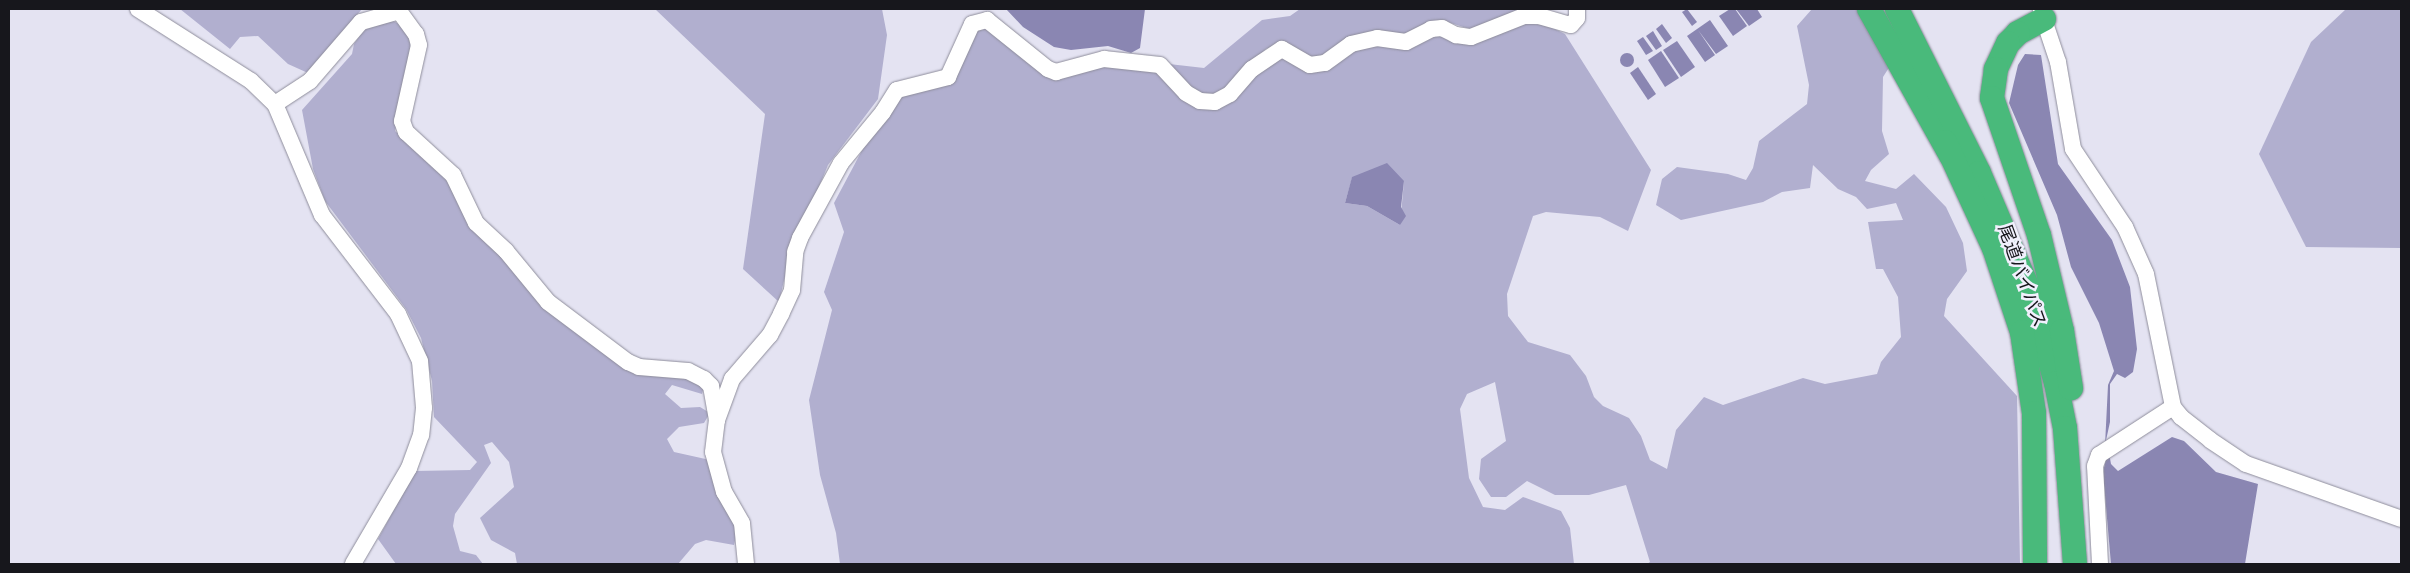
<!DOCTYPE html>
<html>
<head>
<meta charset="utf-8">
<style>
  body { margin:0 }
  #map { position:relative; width:2410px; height:573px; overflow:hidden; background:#e4e3f2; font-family:"Work Sans","Noto Sans JP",sans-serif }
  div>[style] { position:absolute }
  .green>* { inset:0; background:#b1afcf }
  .water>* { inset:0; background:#8a86b2 }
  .round { border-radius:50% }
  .roads { filter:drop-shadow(0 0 1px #8e8d9b) drop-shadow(0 0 1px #8e8d9b) }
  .minor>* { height:16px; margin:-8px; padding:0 8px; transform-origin:8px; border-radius:8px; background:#fff }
  .highway>* { height:24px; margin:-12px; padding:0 12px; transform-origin:12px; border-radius:12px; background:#49ba7b }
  span { translate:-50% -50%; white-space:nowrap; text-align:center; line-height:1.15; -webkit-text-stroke:5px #f1f0fd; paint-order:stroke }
  .street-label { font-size:18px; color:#17171c }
  .frame { position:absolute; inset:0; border:10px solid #17171c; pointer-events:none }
</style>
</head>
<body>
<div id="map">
  <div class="green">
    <i style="clip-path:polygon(180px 9px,362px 9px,308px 73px,288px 64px,258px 36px,240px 37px,230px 49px)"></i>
    <i style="clip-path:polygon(655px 9px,882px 9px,887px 35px,878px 99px,828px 165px,789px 259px,779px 302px,743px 269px,765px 114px)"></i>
    <i style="clip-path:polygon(1300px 9px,1318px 10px,1541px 9px,1473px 30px,1441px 20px,1424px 24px,1410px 38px,1314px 61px,1280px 43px,1266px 49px,1227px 88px,1209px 98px,1191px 94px,1169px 64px,1204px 68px,1262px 20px,1290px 16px)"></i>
    <i style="clip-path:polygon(evenodd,1812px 9px,1862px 9px,1890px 66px,1883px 77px,1882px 131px,1889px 154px,1871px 170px,1865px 181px,1896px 189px,1914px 174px,1946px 207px,1963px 243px,1967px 271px,1947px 299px,1944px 316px,2017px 396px,2020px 564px,1647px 564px,1650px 562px,1626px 485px,1589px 495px,1555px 495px,1527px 481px,1506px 497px,1491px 497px,1479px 479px,1481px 459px,1506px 441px,1495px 382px,1467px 394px,1460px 409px,1469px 478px,1483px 507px,1505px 510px,1523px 497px,1561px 511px,1570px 528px,1574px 564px,840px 564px,836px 533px,820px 475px,809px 400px,832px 310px,824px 292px,844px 232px,834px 203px,867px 141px,900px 95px,947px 84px,970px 34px,990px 25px,1053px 78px,1107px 62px,1158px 69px,1197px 104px,1285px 55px,1310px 68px,1350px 51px,1434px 33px,1526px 23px,1549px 26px,1565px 34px,1651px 170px,1628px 231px,1600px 217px,1546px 212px,1533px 216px,1507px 294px,1508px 316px,1528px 342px,1570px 355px,1586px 376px,1594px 397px,1603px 406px,1629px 418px,1641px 436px,1650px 460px,1667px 469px,1676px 430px,1704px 397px,1723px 405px,1803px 378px,1825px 384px,1877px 374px,1881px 362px,1901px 337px,1898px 297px,1883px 269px,1876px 269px,1868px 222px,1903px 220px,1896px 203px,1867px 209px,1856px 197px,1838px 189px,1813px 165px,1810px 188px,1782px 192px,1763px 202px,1681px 220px,1656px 205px,1662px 179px,1677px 167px,1728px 174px,1746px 180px,1753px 168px,1759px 141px,1807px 104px,1809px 85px,1797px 26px,1812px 9px,1352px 178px,1404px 181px,1400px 225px,1367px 206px,1345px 203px,1352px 178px)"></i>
    <i style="clip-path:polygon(2346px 9px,2401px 9px,2401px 248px,2306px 247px,2259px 154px,2311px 42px)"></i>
    <i style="clip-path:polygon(391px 20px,405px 27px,414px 49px,395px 131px,450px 178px,477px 229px,622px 360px,705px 383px,702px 394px,672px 385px,665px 394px,681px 408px,700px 407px,710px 413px,704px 423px,679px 427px,667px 439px,674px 452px,710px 460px,738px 528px,734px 545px,706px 540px,695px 544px,678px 564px,517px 564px,515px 553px,491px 540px,480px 518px,514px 487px,509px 462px,492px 442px,484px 445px,491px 463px,455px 514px,453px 526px,460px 551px,476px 555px,483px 564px,396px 564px,378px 539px,415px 471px,470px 470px,477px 462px,434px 417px,432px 381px,421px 338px,406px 309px,325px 201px,313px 169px,302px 110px,352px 54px,354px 44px,366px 26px)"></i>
  </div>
  <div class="water">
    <i style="clip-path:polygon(1006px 9px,1145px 9px,1140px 48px,1131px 53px,1108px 46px,1071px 50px,1054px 47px,1023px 27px)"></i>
    <i style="clip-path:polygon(1687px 9px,1697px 22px,1692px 26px,1682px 12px)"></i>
    <i style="clip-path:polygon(1730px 9px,1735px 9px,1747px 26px,1733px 36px,1719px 16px)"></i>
    <i style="clip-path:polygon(1736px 9px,1757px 9px,1762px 17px,1749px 26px)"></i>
    <i style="clip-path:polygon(1710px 20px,1728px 46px,1716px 54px,1698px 30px,1715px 55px,1705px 62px,1687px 36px)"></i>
    <i style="clip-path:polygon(1662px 24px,1672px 38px,1666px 43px,1656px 29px)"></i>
    <i style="clip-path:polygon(1653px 31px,1662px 46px,1656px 50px,1646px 36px)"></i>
    <i style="clip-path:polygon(1643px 37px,1653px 51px,1646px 55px,1637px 41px)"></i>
    <i style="clip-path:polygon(1677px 41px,1695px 67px,1681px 77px,1663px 50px)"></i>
    <i style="clip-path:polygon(1661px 51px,1679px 78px,1665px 87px,1648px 60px)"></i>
    <i class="round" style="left:1620px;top:53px;width:14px;height:14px"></i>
    <i style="clip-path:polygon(2025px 54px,2041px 55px,2058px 164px,2112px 240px,2130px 287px,2137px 349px,2133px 372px,2125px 378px,2117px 374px,2110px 384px,2110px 422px,2105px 445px,2108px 385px,2114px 371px,2099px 323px,2071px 267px,2057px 215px,2009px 103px,2018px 65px)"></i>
    <i style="clip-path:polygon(1638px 67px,1656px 94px,1648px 100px,1630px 73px)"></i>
    <i style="clip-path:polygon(1387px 163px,1404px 181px,1401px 207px,1406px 216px,1400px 225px,1367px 206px,1345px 203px,1352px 177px)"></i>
    <i style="clip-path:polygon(2172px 437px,2184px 441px,2216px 472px,2258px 484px,2245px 564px,2111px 564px,2103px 472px,2107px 455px,2109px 453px,2111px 464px,2118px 471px)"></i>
  </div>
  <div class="roads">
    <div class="minor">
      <i style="left:138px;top:9px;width:134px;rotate:32.5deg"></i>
      <i style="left:251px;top:81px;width:33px;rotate:44deg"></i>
      <i style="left:275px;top:104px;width:121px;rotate:67.1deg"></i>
      <i style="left:322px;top:215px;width:125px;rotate:52.5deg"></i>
      <i style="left:398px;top:314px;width:52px;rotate:64.9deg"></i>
      <i style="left:420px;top:361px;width:47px;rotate:85.1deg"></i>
      <i style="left:424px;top:408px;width:27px;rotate:96deg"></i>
      <i style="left:421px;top:435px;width:35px;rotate:110deg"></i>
      <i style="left:409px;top:468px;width:111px;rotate:120.3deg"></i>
      <i style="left:393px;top:9px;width:6px;rotate:18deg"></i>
      <i style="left:399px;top:11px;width:29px;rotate:54deg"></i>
      <i style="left:416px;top:34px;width:11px;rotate:75deg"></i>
      <i style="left:419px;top:45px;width:78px;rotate:102.6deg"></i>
      <i style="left:402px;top:121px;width:12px;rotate:70deg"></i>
      <i style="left:406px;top:132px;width:64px;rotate:42.5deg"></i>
      <i style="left:453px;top:175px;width:53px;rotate:64.4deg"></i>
      <i style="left:476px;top:223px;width:41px;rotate:43deg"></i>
      <i style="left:506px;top:251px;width:66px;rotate:50.5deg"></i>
      <i style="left:548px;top:302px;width:100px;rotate:36.9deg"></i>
      <i style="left:628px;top:362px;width:12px;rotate:24deg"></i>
      <i style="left:639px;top:367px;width:49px;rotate:4.7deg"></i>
      <i style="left:688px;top:371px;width:18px;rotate:27deg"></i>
      <i style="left:704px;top:379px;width:10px;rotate:45deg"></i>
      <i style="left:711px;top:386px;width:35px;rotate:80deg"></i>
      <i style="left:2041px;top:11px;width:54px;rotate:71.6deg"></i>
      <i style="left:2058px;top:62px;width:88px;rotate:80.2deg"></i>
      <i style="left:2073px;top:149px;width:94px;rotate:56.3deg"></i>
      <i style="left:2125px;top:227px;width:51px;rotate:65.9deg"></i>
      <i style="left:2146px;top:274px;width:136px;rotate:78.5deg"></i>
      <i style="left:2173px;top:407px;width:13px;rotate:51deg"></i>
      <i style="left:2181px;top:417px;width:37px;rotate:38deg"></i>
      <i style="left:2210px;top:440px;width:43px;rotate:33.7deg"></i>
      <i style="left:2246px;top:464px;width:164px;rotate:19.5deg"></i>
      <i style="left:275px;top:104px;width:42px;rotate:-33.3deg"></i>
      <i style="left:310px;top:81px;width:78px;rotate:-49.2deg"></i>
      <i style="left:361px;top:22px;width:40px;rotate:-16deg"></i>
      <i style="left:746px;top:564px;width:41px;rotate:-95.6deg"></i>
      <i style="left:742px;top:523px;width:36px;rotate:-120deg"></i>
      <i style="left:724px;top:492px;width:41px;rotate:-105.4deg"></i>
      <i style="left:713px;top:452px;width:32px;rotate:-83deg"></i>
      <i style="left:717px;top:420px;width:44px;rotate:-69.9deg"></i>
      <i style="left:732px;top:379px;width:58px;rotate:-49.2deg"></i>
      <i style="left:770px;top:335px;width:24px;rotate:-62deg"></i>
      <i style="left:781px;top:314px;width:26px;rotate:-65deg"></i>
      <i style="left:792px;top:290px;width:38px;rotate:-85deg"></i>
      <i style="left:795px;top:252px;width:15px;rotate:-70deg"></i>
      <i style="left:800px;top:238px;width:85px;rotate:-61.3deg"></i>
      <i style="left:841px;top:163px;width:66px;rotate:-50.5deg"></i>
      <i style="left:883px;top:112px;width:26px;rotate:-58deg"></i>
      <i style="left:897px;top:90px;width:53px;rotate:-14.3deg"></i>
      <i style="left:948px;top:77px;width:58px;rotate:-65.6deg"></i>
      <i style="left:972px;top:24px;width:16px;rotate:-15deg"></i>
      <i style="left:987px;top:20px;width:78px;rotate:38.8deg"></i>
      <i style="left:1048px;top:69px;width:9px;rotate:21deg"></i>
      <i style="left:1056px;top:72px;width:50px;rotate:-15.2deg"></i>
      <i style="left:1104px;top:59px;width:56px;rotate:6.1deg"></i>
      <i style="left:1160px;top:65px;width:38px;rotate:47deg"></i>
      <i style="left:1186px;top:93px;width:16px;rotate:30deg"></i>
      <i style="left:1200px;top:101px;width:15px;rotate:4deg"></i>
      <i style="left:1215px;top:102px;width:17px;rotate:-28deg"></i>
      <i style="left:1230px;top:94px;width:33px;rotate:-49deg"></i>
      <i style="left:1252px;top:69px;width:36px;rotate:-34deg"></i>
      <i style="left:1282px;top:49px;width:32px;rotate:30deg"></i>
      <i style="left:1310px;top:65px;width:15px;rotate:-8deg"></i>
      <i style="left:1325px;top:63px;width:32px;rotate:-36deg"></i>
      <i style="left:1351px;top:44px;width:27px;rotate:-13deg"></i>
      <i style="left:1377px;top:38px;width:29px;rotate:8deg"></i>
      <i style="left:1406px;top:42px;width:28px;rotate:-27deg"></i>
      <i style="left:1431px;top:29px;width:11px;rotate:-5deg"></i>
      <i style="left:1442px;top:28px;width:16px;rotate:27deg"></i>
      <i style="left:1456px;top:35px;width:15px;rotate:8deg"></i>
      <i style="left:1471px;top:37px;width:57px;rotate:-21.6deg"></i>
      <i style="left:1524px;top:16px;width:15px"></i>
      <i style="left:1539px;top:16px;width:33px;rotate:16deg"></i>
      <i style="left:1571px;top:25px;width:9px;rotate:-49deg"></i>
      <i style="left:1577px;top:18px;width:9px;rotate:-90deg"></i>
      <i style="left:2100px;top:564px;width:98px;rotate:-92.9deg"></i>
      <i style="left:2095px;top:466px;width:12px;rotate:-70deg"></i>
      <i style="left:2099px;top:455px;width:88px;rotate:-33deg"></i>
    </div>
    <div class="highway">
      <i style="left:1869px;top:9px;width:168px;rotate:60.8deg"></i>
      <i style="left:1897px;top:9px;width:183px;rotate:63.4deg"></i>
      <i style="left:1979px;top:173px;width:135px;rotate:66.9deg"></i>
      <i style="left:2032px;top:297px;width:89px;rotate:74.4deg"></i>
      <i style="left:2056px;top:383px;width:46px;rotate:78.7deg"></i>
      <i style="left:2065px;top:428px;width:136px;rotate:85.8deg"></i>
      <i style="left:2044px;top:19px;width:30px;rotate:152deg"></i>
      <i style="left:2018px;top:33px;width:14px;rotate:135deg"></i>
      <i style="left:2008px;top:43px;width:29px;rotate:115deg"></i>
      <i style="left:1996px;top:69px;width:29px;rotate:98deg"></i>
      <i style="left:1992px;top:98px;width:145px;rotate:71.1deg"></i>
      <i style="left:2039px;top:235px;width:99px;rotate:76.5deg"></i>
      <i style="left:2062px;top:331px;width:58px;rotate:81deg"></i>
      <i style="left:1945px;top:142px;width:117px;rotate:65.2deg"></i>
      <i style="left:1994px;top:248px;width:89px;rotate:71.6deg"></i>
      <i style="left:2022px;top:332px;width:82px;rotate:81.6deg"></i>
      <i style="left:2034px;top:413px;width:151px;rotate:89.6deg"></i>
    </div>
  </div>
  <div class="street-label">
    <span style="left:2022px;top:276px;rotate:70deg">尾道バイパス</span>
  </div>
  <div class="frame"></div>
</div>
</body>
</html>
